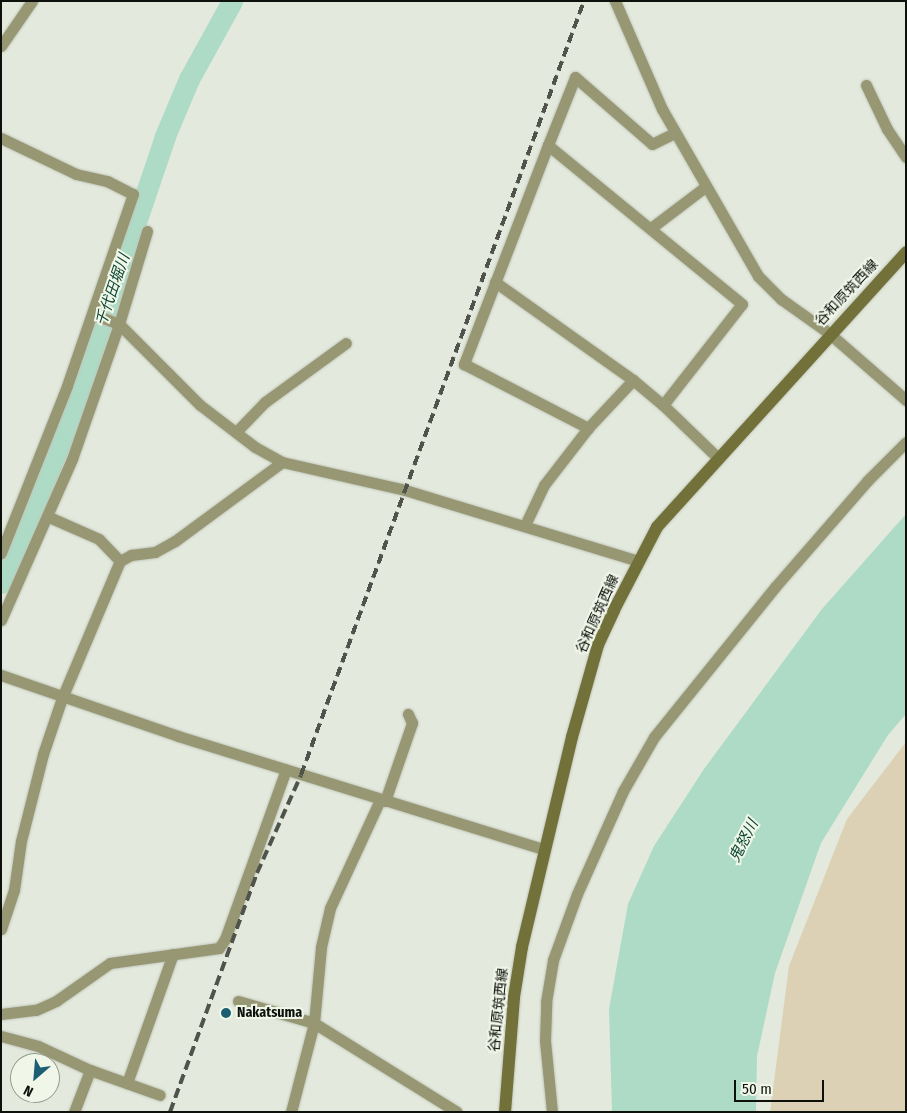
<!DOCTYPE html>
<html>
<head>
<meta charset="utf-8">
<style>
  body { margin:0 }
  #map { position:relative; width:907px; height:1113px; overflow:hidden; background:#e3e9dc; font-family:"Fira Sans Condensed","Noto Sans JP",sans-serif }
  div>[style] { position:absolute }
  .green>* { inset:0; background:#dcd1b4 }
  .water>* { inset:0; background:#aedbc6 }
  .river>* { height:21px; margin:-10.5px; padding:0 10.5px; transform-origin:10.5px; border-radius:10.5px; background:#aedbc6 }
  .roads { filter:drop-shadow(0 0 1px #c1c6bb) drop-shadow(0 0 1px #c1c6bb) }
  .minor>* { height:11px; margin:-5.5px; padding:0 5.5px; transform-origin:5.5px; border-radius:5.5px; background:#979873 }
  .secondary>* { height:12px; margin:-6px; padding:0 6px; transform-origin:6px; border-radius:6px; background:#727139 }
  .rail>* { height:4px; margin-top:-2px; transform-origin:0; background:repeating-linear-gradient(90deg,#4f534b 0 10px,transparent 0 15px) }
  .dots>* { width:14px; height:14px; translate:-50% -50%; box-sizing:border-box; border:2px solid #f0f7e9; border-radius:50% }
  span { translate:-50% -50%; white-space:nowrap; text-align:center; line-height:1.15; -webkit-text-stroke:4px #f0f7e9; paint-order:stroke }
  .street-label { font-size:14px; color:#0e100b }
  .poi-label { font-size:14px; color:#0e100b; font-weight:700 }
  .left { translate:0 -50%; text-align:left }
  .water-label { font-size:15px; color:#0c4632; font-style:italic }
  .frame { position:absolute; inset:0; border:2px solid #0e100b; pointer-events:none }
  .north { position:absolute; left:10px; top:1053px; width:50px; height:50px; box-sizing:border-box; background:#f0f7e9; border:1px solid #969b90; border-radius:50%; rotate:207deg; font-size:14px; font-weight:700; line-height:20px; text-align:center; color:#0e100b }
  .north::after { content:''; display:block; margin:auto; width:18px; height:22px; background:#1c5f72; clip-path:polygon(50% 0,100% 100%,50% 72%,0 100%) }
  .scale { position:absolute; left:734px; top:1080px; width:90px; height:22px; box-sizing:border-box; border:2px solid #0e100b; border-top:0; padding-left:6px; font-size:15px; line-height:18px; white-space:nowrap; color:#0e100b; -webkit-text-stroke:4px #f0f7e9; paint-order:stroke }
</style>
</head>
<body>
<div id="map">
  <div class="green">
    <i style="clip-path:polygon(906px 742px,906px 1112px,770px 1112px,789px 966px,847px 819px)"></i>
  </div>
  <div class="water">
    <i style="clip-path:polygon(906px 514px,906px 714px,888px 735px,821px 843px,775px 973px,757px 1056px,756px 1112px,612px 1112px,609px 1009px,628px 904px,654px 846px,704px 769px,822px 609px)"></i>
  </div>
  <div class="river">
    <i style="left:1px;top:583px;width:164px;rotate:-67deg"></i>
    <i style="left:65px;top:432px;width:312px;rotate:-71.3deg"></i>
    <i style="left:165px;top:136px;width:62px;rotate:-67.2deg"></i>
    <i style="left:189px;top:79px;width:89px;rotate:-61.1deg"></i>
  </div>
  <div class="roads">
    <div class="minor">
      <i style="left:615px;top:1px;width:118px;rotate:66.5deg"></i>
      <i style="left:662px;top:109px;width:193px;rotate:60.1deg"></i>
      <i style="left:758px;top:276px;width:33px;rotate:45deg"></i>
      <i style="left:781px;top:299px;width:60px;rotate:35.5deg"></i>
      <i style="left:830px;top:334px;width:101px;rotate:41deg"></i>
      <i style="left:1px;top:46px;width:55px;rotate:-55.4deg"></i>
      <i style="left:866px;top:85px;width:49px;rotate:64.5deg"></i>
      <i style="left:887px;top:129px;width:34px;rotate:56deg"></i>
      <i style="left:1px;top:138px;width:83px;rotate:25.6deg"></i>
      <i style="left:76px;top:174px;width:32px;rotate:13deg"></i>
      <i style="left:107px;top:181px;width:29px;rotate:27deg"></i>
      <i style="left:133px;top:194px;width:203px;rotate:109deg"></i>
      <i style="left:67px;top:386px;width:180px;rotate:111.6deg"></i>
      <i style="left:548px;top:145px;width:73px;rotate:-68.3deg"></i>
      <i style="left:575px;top:77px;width:102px;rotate:41deg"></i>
      <i style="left:652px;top:144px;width:25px;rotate:-26deg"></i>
      <i style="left:651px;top:228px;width:68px;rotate:-37.2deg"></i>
      <i style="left:495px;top:282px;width:169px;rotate:35.4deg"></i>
      <i style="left:93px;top:314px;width:28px;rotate:21deg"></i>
      <i style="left:119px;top:324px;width:115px;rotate:45deg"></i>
      <i style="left:200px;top:405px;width:69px;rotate:37.4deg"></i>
      <i style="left:255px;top:447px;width:31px;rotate:29deg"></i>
      <i style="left:282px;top:462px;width:126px;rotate:12.8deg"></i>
      <i style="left:405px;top:490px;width:244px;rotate:16.9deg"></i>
      <i style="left:663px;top:405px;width:76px;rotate:43.9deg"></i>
      <i style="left:236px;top:432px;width:42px;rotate:-46deg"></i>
      <i style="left:265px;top:402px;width:100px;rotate:-36.1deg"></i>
      <i style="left:525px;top:525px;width:44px;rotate:-64.6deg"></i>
      <i style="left:544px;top:485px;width:72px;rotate:-52.3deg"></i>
      <i style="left:588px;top:428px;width:66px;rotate:-46.8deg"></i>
      <i style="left:633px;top:380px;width:39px;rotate:40deg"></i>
      <i style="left:663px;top:405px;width:128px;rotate:-52deg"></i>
      <i style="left:742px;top:304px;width:251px;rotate:-140.7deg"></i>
      <i style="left:548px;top:145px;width:235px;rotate:111deg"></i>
      <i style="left:464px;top:364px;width:140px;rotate:27.3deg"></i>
      <i style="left:120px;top:561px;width:13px;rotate:-29deg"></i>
      <i style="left:131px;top:555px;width:24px;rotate:-7deg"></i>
      <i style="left:155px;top:552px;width:23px;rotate:-29deg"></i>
      <i style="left:175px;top:541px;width:133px;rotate:-36.4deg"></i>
      <i style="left:1px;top:620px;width:176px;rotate:-66.2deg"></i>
      <i style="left:72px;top:459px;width:143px;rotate:-70.8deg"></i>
      <i style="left:119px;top:324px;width:97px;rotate:-73.2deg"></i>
      <i style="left:1px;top:675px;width:187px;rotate:19deg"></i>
      <i style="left:178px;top:736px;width:383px;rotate:17.2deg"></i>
      <i style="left:385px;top:801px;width:83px;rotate:-70.9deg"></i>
      <i style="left:412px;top:723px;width:10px;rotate:-114deg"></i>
      <i style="left:1px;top:929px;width:41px;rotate:-71.6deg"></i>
      <i style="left:14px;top:890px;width:49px;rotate:-81.9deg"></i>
      <i style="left:21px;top:841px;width:90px;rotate:-75.8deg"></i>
      <i style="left:43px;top:754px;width:59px;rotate:-71.3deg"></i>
      <i style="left:62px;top:698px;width:149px;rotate:-67.1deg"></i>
      <i style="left:120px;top:561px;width:30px;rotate:-134deg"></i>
      <i style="left:99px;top:539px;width:55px;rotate:-156.3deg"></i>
      <i style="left:238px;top:1001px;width:79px;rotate:16.1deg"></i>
      <i style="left:314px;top:1023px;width:168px;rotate:31.9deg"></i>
      <i style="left:1px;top:1014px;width:35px;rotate:-7deg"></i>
      <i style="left:36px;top:1010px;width:22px;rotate:-24deg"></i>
      <i style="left:56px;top:1001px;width:66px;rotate:-35.1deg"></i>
      <i style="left:110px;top:963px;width:110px;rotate:-7.8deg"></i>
      <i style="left:219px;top:948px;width:11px;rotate:-56deg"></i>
      <i style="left:225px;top:939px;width:180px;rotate:-70.2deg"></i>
      <i style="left:1px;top:1036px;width:38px;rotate:15deg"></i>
      <i style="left:38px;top:1046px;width:57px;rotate:24.8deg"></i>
      <i style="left:90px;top:1070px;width:74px;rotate:19.7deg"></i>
      <i style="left:127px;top:1083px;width:137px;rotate:-70.4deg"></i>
      <i style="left:74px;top:1112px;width:45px;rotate:-69.1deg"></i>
      <i style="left:291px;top:1112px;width:92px;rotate:-75.5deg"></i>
      <i style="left:314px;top:1023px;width:76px;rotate:-84.7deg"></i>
      <i style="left:321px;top:947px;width:40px;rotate:-77deg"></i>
      <i style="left:330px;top:908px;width:119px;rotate:-65.2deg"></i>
      <i style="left:552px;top:1112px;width:72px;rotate:-95.6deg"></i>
      <i style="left:545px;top:1040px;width:38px;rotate:-88deg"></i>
      <i style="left:546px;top:1002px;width:43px;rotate:-80.5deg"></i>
      <i style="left:553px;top:960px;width:70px;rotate:-70deg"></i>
      <i style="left:577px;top:894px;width:113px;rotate:-65.9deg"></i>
      <i style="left:623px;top:791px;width:62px;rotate:-60.1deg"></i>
      <i style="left:654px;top:737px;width:193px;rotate:-51.1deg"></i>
      <i style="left:775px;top:587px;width:140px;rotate:-49deg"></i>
      <i style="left:867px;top:481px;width:55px;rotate:-45deg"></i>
    </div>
    <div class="secondary">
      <i style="left:505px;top:1112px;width:115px;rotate:-85.5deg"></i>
      <i style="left:514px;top:997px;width:51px;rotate:-80.9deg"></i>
      <i style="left:522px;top:947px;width:216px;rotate:-76.6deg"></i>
      <i style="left:572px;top:737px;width:96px;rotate:-74.2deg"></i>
      <i style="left:598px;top:645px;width:38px;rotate:-65deg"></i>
      <i style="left:614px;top:610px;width:93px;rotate:-62.6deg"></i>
      <i style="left:657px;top:527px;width:371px;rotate:-47.8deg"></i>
    </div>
  </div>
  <div class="rail">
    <i style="left:170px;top:1112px;width:254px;rotate:-70deg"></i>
    <i style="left:257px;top:873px;width:107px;rotate:-65.8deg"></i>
    <i style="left:301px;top:775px;width:824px;rotate:-69.92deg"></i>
  </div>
  <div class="dots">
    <i style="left:226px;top:1013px;background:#1c5f72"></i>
  </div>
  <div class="street-label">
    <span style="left:847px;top:293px;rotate:-47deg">谷和原筑西線</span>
    <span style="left:598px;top:614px;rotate:-66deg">谷和原筑西線</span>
    <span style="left:499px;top:1010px;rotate:-84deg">谷和原筑西線</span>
  </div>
  <div class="poi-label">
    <span class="left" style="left:237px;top:1013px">Nakatsuma</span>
  </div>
  <div class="water-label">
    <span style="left:113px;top:290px;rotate:-71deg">千代田堀川</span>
    <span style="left:744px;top:841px;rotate:-63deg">鬼怒川</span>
  </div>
  <div class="frame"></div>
  <div class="north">N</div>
  <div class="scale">50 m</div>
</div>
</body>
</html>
